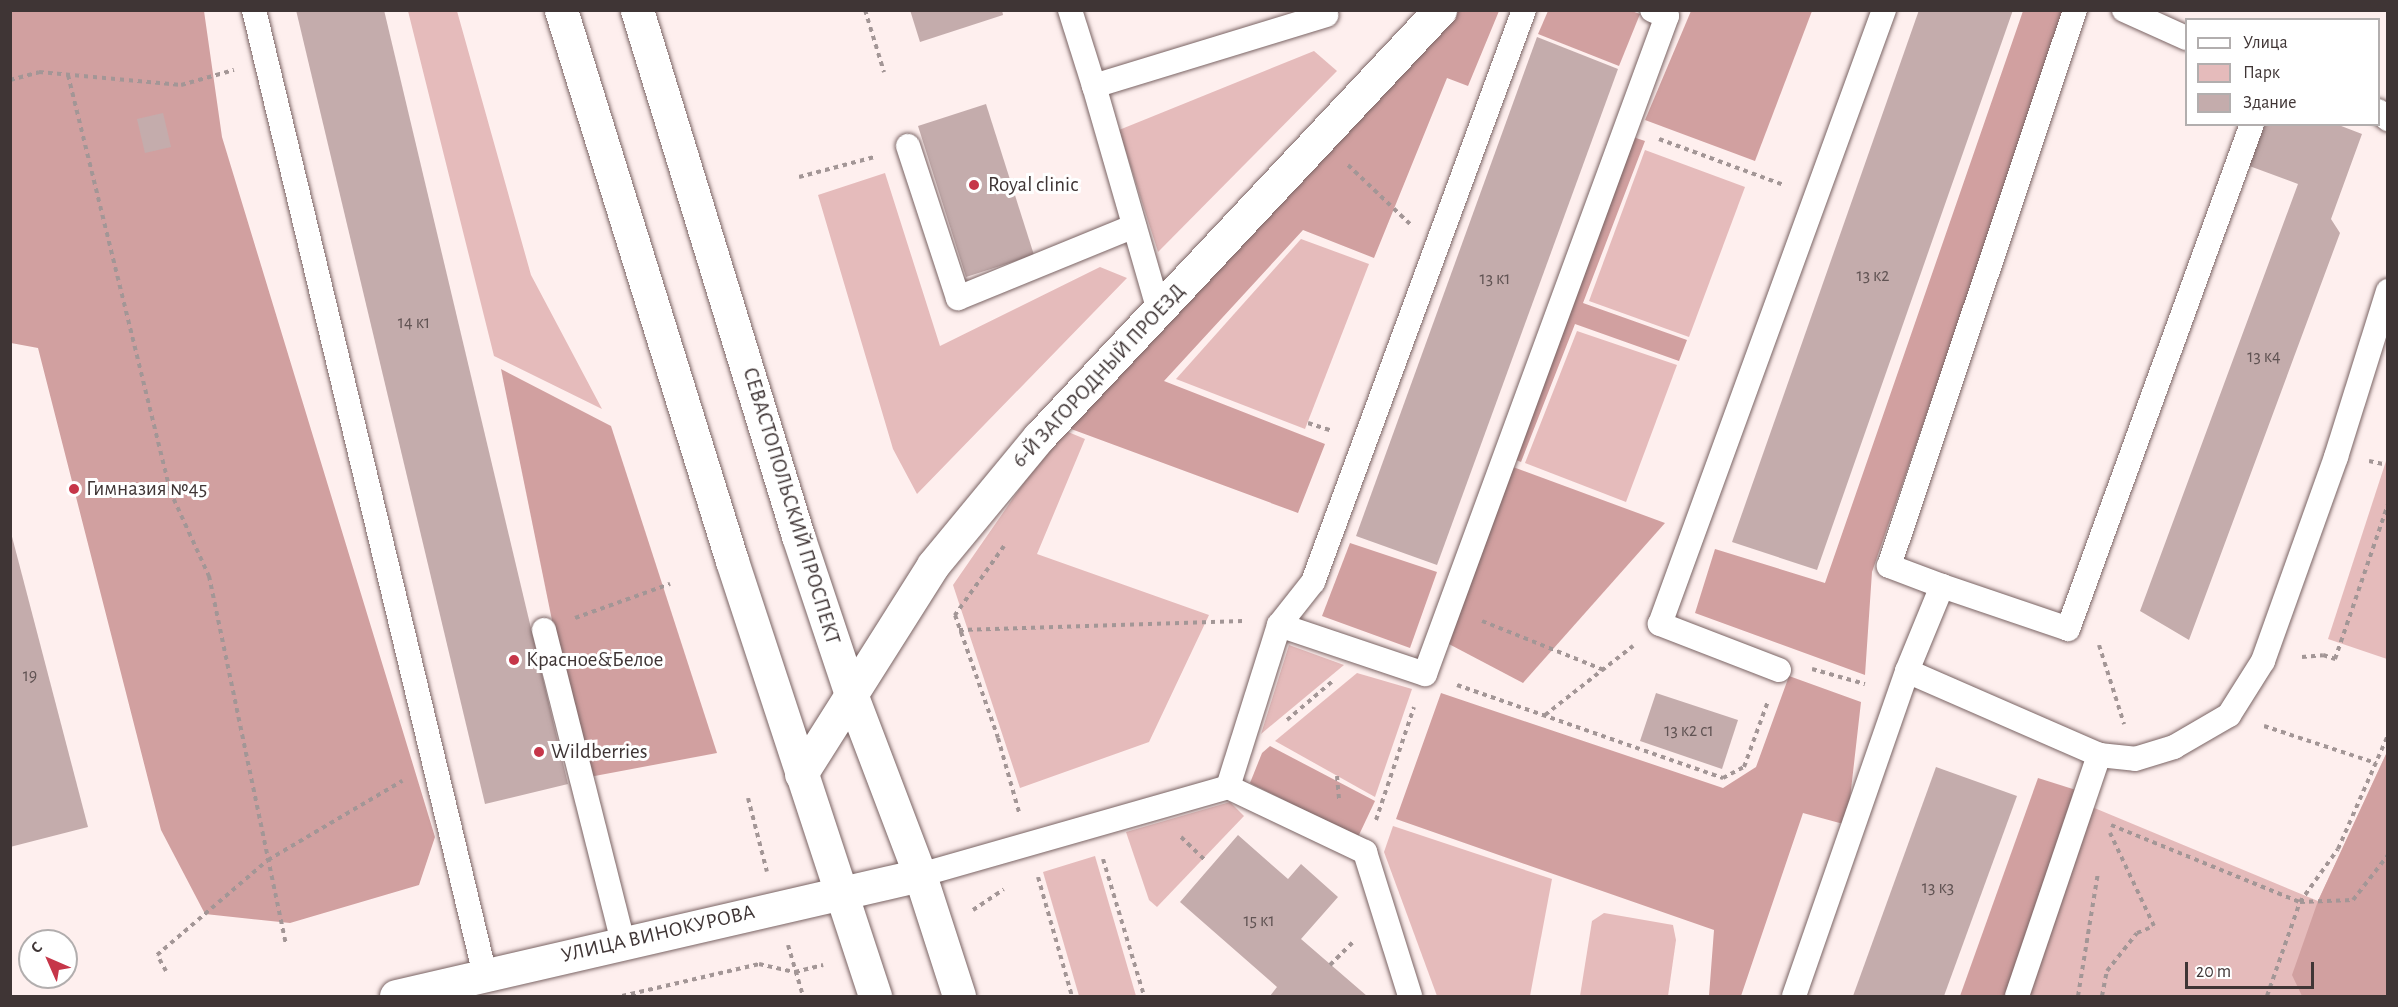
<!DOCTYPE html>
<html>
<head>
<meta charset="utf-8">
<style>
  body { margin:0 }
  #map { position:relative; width:2398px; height:1007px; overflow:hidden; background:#feefee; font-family:"Alegreya Sans",sans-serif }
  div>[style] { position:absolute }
  .green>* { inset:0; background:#e5bbbb }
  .forest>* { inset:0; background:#d1a0a0 }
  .building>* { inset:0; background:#c4acac }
  .path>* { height:4px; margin-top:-2px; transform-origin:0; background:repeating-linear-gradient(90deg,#a39696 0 4.5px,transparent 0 9px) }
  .roads { filter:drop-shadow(0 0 2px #7a6464) drop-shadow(0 0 2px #7a6464) }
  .lane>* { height:24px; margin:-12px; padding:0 12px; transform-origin:12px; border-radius:12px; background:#fff }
  .secondary>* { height:33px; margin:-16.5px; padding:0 16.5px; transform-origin:16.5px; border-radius:16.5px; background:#fff }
  .dots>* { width:16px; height:16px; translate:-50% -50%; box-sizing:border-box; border:3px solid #fff; border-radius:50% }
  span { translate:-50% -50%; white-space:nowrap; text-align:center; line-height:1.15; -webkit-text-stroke:6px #fff; paint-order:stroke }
  .number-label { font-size:18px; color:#605353 }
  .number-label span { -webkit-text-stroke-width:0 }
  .poi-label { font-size:21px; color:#3f3535 }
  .left { translate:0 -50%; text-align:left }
  .street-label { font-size:21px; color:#3f3535 }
  .frame { position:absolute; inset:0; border:12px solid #3f3535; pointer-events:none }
  .legend { position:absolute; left:2185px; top:18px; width:195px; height:108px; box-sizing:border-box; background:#fff; border:2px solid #b2aeae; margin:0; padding:8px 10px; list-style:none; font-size:18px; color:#3f3535 }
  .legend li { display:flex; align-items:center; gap:12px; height:30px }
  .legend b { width:30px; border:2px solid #b2aeae }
  .north { position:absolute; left:18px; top:929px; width:60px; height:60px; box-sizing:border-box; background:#fff; border:2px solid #b2aeae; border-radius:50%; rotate:315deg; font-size:16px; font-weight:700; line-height:24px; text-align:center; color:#3f3535 }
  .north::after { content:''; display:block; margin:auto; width:21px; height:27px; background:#c63649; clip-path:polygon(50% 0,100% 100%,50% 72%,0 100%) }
  .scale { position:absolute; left:2185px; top:962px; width:129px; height:27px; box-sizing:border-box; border:3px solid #3f3535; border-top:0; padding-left:8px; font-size:18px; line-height:21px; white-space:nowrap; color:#3f3535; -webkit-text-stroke:4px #fff; paint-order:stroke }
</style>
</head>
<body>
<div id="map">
  <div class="green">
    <i style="clip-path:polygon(408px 11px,457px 11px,531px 275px,602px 409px,494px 356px)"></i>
    <i style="clip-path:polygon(1314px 51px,1337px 71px,1158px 252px,1119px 130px)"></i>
    <i style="clip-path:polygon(1645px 150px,1745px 187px,1689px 337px,1589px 301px)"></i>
    <i style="clip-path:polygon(885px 173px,940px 346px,1100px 267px,1127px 278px,917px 494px,893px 449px,818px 195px)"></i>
    <i style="clip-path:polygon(1301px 239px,1369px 264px,1305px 429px,1176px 379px)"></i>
    <i style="clip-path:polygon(1577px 331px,1677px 365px,1626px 502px,1525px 463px)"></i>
    <i style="clip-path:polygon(1061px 429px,1085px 439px,1037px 554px,1209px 615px,1149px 742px,1020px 788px,953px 585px)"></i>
    <i style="clip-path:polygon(2387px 458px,2387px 659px,2328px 639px)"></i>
    <i style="clip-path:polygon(1289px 645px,1344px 665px,1261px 734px)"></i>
    <i style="clip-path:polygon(1357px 673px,1412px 689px,1375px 797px,1275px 741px)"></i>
    <i style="clip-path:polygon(2387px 752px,2387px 996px,2029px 996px,2092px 807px,2318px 901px)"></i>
    <i style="clip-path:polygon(1230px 802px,1244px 816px,1157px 907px,1149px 900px,1126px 832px)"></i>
    <i style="clip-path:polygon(1393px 826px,1552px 879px,1530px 996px,1437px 996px,1384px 852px)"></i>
    <i style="clip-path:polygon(1095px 856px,1136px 996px,1079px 996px,1043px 872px)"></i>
    <i style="clip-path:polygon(1604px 913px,1673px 925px,1676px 940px,1668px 996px,1580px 996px,1592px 921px)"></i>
  </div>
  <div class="forest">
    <i style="clip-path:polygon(1629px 10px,1640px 14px,1619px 66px,1538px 34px,1548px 11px)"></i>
    <i style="clip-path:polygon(10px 11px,204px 11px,222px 137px,435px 837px,419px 885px,290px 923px,205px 914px,161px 830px,38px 348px,11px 343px)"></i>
    <i style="clip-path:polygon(1452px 11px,1499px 11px,1468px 86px,1447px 78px,1374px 258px,1303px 230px,1164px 381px,1325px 444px,1298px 513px,1063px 426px)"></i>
    <i style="clip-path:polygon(1691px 11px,1812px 11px,1755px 161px,1645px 120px)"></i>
    <i style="clip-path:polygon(2023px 11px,2066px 11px,1872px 572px,1865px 675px,1695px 613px,1715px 549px,1825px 583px)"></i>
    <i style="clip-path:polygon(1630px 136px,1645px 141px,1583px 303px,1687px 340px,1679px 361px,1575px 324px,1521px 462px,1509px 457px)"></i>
    <i style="clip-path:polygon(501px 369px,611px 426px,717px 753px,584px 778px)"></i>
    <i style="clip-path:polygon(1513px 467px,1665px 523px,1523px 683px,1447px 643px)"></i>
    <i style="clip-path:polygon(1350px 543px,1437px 572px,1410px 648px,1322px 616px)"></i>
    <i style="clip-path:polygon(1789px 676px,1861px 702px,1847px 825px,1803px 813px,1741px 996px,1709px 996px,1714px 930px,1396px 819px,1441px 693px,1723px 788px,1756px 767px)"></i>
    <i style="clip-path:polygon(1270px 746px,1375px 801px,1358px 837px,1250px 783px,1262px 753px)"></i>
    <i style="clip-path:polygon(2387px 752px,2387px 996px,2302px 996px,2292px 975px,2318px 901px)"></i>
    <i style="clip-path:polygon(2038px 778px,2076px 790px,2005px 996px,1960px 996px)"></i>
  </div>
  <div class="building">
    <i style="clip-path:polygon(296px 10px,384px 10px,568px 784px,485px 804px)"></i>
    <i style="clip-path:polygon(910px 10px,1002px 10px,1003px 15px,920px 42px)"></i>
    <i style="clip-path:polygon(1919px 10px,2013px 10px,1817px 570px,1732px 542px)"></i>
    <i style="clip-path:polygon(1537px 37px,1618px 69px,1437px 565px,1356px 536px)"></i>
    <i style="clip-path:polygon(986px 104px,1034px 255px,966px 277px,918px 126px)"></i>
    <i style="clip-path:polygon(163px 113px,171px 147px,145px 153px,137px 119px)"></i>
    <i style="clip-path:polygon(2258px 124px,2336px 124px,2362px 134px,2331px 219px,2340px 233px,2189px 640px,2140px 611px,2298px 184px,2244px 164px)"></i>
    <i style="clip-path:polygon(10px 529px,88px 827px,10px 847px)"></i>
    <i style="clip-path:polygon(1656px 693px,1738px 720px,1722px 769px,1640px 741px)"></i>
    <i style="clip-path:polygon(1936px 767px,2017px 796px,1944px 996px,1853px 996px)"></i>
    <i style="clip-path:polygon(1238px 835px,1288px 879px,1301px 864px,1338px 897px,1301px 939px,1367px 996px,1270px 996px,1277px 987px,1180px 902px)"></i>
  </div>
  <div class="path">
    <i style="left:865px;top:10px;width:65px;rotate:73deg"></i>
    <i style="left:68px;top:75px;width:428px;rotate:76.2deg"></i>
    <i style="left:170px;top:491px;width:94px;rotate:65.4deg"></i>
    <i style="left:209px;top:576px;width:375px;rotate:78.2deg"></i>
    <i style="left:10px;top:80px;width:30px;rotate:-15deg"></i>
    <i style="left:39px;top:72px;width:143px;rotate:5.2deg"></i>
    <i style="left:181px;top:85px;width:55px;rotate:-15.8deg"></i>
    <i style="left:1659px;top:139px;width:133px;rotate:20.2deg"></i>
    <i style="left:1348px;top:165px;width:86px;rotate:43.6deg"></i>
    <i style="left:799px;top:177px;width:78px;rotate:-14.9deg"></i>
    <i style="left:1308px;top:423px;width:25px;rotate:18deg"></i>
    <i style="left:2369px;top:461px;width:19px;rotate:12deg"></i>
    <i style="left:1004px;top:546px;width:85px;rotate:125.4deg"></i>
    <i style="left:955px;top:615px;width:130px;rotate:70.7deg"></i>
    <i style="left:998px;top:738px;width:77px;rotate:74.2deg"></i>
    <i style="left:575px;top:618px;width:101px;rotate:-19.7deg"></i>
    <i style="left:1482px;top:621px;width:131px;rotate:21.9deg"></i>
    <i style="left:959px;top:630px;width:284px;rotate:-1.8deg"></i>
    <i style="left:2099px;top:645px;width:83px;rotate:72.4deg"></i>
    <i style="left:2302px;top:657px;width:21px;rotate:-5deg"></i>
    <i style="left:2323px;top:655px;width:13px;rotate:18deg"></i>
    <i style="left:2335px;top:659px;width:164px;rotate:-71.1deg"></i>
    <i style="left:1812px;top:669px;width:55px;rotate:15.8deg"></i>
    <i style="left:1457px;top:685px;width:282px;rotate:19.3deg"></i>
    <i style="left:1723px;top:778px;width:24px;rotate:-28deg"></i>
    <i style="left:1744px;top:767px;width:70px;rotate:-70deg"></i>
    <i style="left:1545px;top:715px;width:112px;rotate:-38.1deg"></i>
    <i style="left:1287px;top:720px;width:62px;rotate:-40.4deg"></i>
    <i style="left:2264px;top:726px;width:118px;rotate:18.3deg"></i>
    <i style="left:1337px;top:776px;width:25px;rotate:85deg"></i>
    <i style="left:748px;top:798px;width:76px;rotate:75.6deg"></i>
    <i style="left:1376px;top:820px;width:119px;rotate:-71.4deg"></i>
    <i style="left:2111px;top:825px;width:204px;rotate:22.2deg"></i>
    <i style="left:2300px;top:902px;width:53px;rotate:-2.2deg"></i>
    <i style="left:2353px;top:900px;width:57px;rotate:-52.1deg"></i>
    <i style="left:1181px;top:837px;width:33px;rotate:44deg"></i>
    <i style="left:1103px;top:859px;width:143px;rotate:73.3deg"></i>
    <i style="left:1038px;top:877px;width:124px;rotate:74.1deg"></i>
    <i style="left:973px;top:910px;width:37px;rotate:-34deg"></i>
    <i style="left:788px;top:945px;width:53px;rotate:73.6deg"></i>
    <i style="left:1330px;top:965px;width:35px;rotate:-45deg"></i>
    <i style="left:166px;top:971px;width:18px;rotate:-119deg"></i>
    <i style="left:157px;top:955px;width:146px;rotate:-40.6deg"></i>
    <i style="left:268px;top:860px;width:156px;rotate:-30.5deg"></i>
    <i style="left:622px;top:996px;width:141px;rotate:-13.1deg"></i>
    <i style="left:759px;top:964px;width:37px;rotate:13deg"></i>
    <i style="left:795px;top:972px;width:29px;rotate:-14deg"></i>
    <i style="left:2078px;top:996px;width:125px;rotate:-80.8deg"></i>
    <i style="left:2102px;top:996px;width:25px;rotate:-79deg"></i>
    <i style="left:2107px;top:971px;width:48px;rotate:-51.7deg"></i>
    <i style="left:2137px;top:933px;width:18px;rotate:-22deg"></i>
    <i style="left:2154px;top:926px;width:103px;rotate:-115.3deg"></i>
    <i style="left:2267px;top:996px;width:100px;rotate:-70.7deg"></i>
    <i style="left:2300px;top:902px;width:65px;rotate:-54.4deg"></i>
    <i style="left:2338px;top:849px;width:124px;rotate:-66.3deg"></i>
  </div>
  <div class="roads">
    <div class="lane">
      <i style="left:254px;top:10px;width:992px;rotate:76.54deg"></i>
      <i style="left:1070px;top:10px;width:80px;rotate:72.5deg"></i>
      <i style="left:2124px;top:10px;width:68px;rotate:24.3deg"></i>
      <i style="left:2378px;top:111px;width:13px;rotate:39deg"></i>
      <i style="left:908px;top:146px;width:160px;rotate:71.8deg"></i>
      <i style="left:958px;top:298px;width:190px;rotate:-22.2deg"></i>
      <i style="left:1159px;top:311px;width:234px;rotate:-106.1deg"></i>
      <i style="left:1094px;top:86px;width:243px;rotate:-17deg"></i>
      <i style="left:1942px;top:586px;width:133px;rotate:18.8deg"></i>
      <i style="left:2068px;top:629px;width:537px;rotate:-69.98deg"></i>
      <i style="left:1279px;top:625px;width:55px;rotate:-51.7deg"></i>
      <i style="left:1313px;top:582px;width:610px;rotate:-69.75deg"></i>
      <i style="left:544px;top:630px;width:322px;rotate:75.8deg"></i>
      <i style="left:1779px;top:670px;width:128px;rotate:-158.9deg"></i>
      <i style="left:1660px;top:624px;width:654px;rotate:-69.96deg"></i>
      <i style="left:1907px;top:671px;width:210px;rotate:23.6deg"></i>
      <i style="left:2099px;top:755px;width:36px;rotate:6deg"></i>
      <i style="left:2135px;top:759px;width:41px;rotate:-17.1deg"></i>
      <i style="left:2174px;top:747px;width:64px;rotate:-30.2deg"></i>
      <i style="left:2229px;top:715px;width:64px;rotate:-57.8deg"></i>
      <i style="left:2263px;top:661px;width:217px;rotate:-70.3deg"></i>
      <i style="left:2336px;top:457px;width:174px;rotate:-72.6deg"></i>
      <i style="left:1228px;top:787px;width:152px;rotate:25.4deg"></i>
      <i style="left:1365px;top:852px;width:151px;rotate:72.6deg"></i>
      <i style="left:920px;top:875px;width:320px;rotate:-15.9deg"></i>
      <i style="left:1228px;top:787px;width:170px;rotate:-72.5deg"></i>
      <i style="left:1279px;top:625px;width:154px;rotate:18.6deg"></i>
      <i style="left:1425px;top:674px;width:701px;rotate:-69.81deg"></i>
      <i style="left:1667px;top:16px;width:16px;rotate:-158deg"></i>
      <i style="left:1794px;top:996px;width:344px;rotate:-70.8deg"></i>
      <i style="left:1907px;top:671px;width:92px;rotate:-67.6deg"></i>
      <i style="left:1942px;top:586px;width:57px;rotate:-159.3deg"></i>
      <i style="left:1889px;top:566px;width:586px;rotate:-71.5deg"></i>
      <i style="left:2017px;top:996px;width:255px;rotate:-71.2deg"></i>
    </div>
    <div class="secondary">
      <i style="left:561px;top:10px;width:577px;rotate:72.76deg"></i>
      <i style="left:732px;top:561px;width:458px;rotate:71.8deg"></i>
      <i style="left:637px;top:10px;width:550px;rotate:72.98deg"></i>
      <i style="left:798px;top:536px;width:163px;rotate:71.5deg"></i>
      <i style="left:850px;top:691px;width:197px;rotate:69.2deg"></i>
      <i style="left:920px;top:875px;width:127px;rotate:72.1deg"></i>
      <i style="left:801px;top:774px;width:247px;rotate:-57.7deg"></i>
      <i style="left:933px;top:565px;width:166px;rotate:-50.4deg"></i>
      <i style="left:1039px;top:437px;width:586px;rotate:-46.8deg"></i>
      <i style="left:396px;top:996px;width:538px;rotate:-13deg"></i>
    </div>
  </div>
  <div class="dots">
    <i style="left:974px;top:185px;background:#c63649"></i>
    <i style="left:74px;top:489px;background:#c63649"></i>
    <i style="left:514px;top:660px;background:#c63649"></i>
    <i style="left:539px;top:752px;background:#c63649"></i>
  </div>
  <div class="number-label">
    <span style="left:1873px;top:276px">13 к2</span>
    <span style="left:1495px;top:279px">13 к1</span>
    <span style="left:414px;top:323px">14 к1</span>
    <span style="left:2264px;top:357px">13 к4</span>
    <span style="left:30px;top:676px">19</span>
    <span style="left:1689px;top:731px">13 к2 с1</span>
    <span style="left:1938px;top:888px">13 к3</span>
    <span style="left:1259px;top:921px">15 к1</span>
  </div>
  <div class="poi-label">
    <span class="left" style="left:988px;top:185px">Royal clinic</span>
    <span class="left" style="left:86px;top:489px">Гимназия №45</span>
    <span class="left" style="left:526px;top:660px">Красное&amp;Белое</span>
    <span class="left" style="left:551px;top:752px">Wildberries</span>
  </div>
  <div class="street-label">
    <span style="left:1099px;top:376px;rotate:-47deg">6-Й ЗАГОРОДНЫЙ ПРОЕЗД</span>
    <span style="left:791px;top:506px;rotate:73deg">СЕВАСТОПОЛЬСКИЙ ПРОСПЕКТ</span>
    <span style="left:658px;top:934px;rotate:-13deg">УЛИЦА ВИНОКУРОВА</span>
  </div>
  <div class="frame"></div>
  <ul class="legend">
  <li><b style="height:8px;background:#fff"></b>Улица</li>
  <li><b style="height:16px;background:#e5bbbb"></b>Парк</li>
  <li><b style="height:16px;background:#c4acac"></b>Здание</li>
  </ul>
  <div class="north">С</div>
  <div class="scale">20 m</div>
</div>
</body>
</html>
